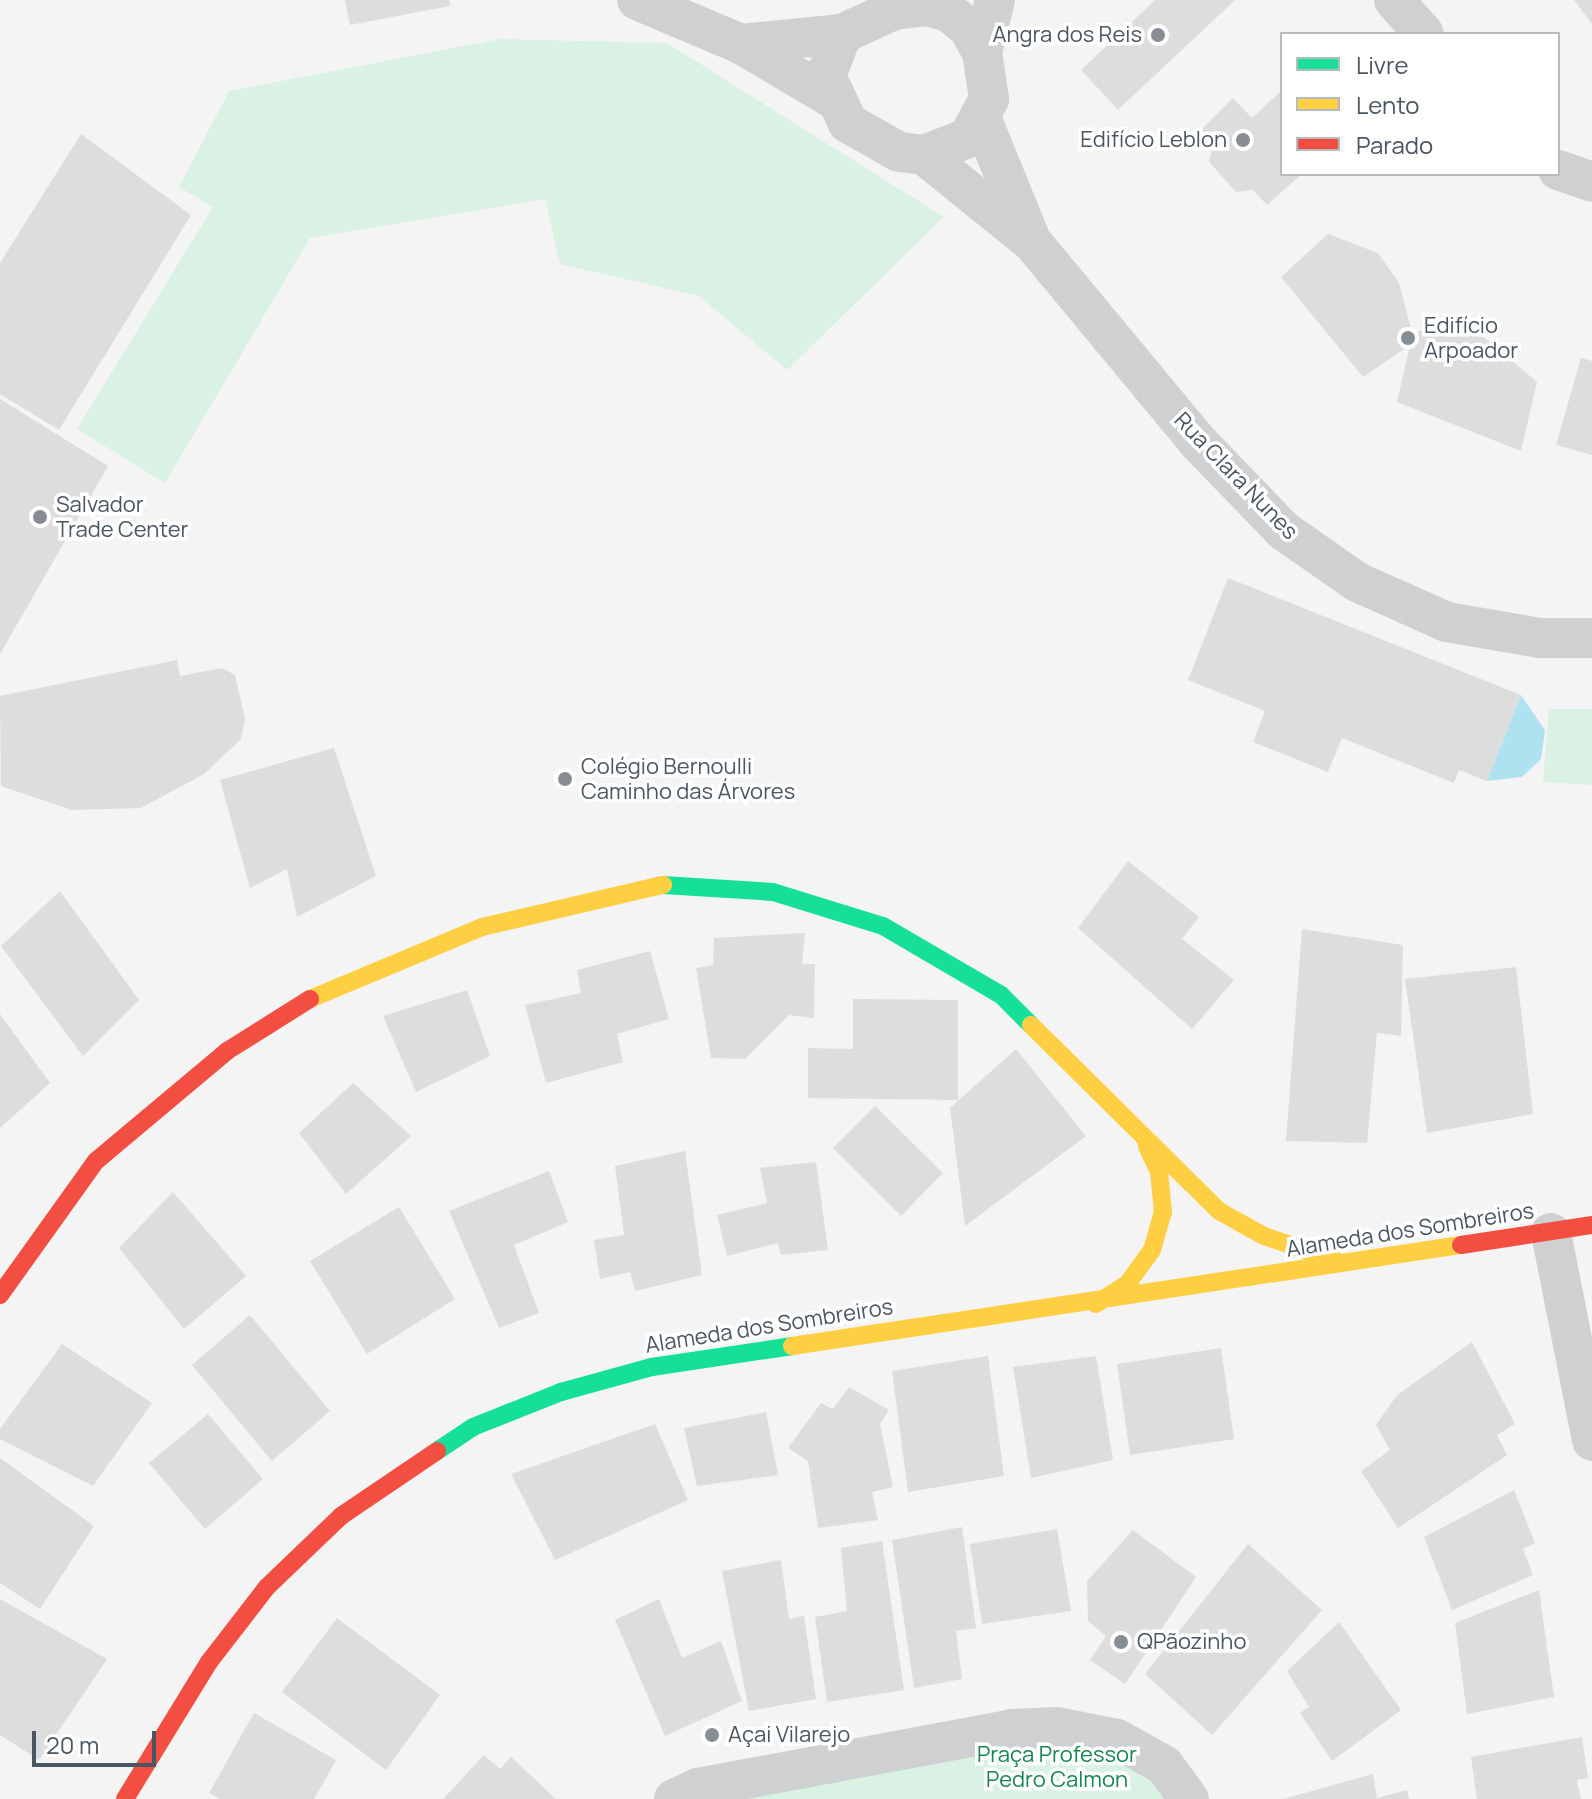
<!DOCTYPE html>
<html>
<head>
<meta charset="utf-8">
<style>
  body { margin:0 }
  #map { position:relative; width:1592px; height:1799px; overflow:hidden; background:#f4f4f4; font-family:Manrope,sans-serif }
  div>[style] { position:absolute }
  .green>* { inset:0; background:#d9f2e3 }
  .water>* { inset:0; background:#aee2f0 }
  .building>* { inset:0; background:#ddddde }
  .street>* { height:40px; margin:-20px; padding:0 20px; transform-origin:20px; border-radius:20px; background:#ced0d2 }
  .fast>* { height:18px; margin:-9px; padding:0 9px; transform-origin:9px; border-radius:9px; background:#16e098 }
  .slow>* { height:18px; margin:-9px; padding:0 9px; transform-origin:9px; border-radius:9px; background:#ffcf43 }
  .jam>* { height:18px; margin:-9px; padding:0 9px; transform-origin:9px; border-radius:9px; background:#f24e42 }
  .dots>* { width:22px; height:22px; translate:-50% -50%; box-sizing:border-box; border:4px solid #fff; border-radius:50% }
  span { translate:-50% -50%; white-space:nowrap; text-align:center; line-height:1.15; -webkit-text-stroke:7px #fff; paint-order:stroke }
  .poi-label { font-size:22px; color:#4a5661 }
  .right { translate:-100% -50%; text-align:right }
  .left { translate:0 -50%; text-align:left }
  .street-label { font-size:22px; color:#4a5661 }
  .park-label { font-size:22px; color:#17864f }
  .legend { position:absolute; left:1280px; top:32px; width:280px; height:144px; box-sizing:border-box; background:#fff; border:2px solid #b7bbc0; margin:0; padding:10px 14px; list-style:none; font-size:24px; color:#4a5661 }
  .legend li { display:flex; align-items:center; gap:16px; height:40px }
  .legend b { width:40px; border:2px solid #b7bbc0 }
  .scale { position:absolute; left:32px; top:1731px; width:124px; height:36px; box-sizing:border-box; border:4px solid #4a5661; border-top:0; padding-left:10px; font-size:24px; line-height:28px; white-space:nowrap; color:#4a5661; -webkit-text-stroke:6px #fff; paint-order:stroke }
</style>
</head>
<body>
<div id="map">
  <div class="green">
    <i style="clip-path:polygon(500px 39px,667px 43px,944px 217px,787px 370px,699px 296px,560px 264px,545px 199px,310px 238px,165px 483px,77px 429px,213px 207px,179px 187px,229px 91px)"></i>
    <i style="clip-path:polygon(1549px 709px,1592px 709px,1592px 785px,1543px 782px)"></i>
    <i style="clip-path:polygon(1064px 1732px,1121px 1751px,1179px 1799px,729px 1799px)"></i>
  </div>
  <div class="water">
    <i style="clip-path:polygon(1521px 695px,1545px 730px,1541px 759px,1522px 777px,1487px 781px)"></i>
  </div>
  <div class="building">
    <i style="clip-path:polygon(345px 0,449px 0,450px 6px,350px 25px)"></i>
    <i style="clip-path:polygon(1155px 0,1235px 0,1118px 110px,1081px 70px)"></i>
    <i style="clip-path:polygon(1574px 0,1592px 0,1592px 24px)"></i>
    <i style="clip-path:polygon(1282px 90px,1282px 174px,1302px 174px,1267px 205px,1253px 190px,1236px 192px,1209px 162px,1212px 148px,1198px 133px,1233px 98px,1252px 118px)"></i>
    <i style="clip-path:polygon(81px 134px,191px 215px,59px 430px,0 394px,0 263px)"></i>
    <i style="clip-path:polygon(1328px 234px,1378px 253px,1399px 283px,1412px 333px,1447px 324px,1479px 333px,1537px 382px,1521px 451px,1397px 402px,1410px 345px,1363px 377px,1281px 277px)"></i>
    <i style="clip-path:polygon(1581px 358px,1592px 361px,1592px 455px,1556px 445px)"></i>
    <i style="clip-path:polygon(0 399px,108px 466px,0 654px)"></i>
    <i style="clip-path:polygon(1228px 578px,1521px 695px,1487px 781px,1459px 770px,1454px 783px,1342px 738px,1328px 772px,1253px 742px,1265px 711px,1188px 680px)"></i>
    <i style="clip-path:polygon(177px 660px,180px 676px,222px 668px,235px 675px,245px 718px,241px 739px,204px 774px,141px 808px,72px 810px,1px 786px,0 696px)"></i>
    <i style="clip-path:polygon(334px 748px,376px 876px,297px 917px,287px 869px,250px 888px,220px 780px)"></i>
    <i style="clip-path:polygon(1128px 861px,1199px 917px,1182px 939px,1234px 980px,1192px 1029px,1078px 928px)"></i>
    <i style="clip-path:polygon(60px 891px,139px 1000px,83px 1056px,1px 946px)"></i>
    <i style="clip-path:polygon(1302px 929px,1403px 945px,1401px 1036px,1377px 1033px,1367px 1143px,1286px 1141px)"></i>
    <i style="clip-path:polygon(805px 933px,802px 964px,815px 964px,814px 1018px,789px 1015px,745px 1059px,711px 1058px,696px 968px,713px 965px,714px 938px)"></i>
    <i style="clip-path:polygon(650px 951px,669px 1019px,617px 1034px,623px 1062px,546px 1083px,525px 1005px,581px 993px,577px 970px)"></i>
    <i style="clip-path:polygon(1516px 967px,1533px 1114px,1427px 1133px,1405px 979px)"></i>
    <i style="clip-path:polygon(467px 990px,490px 1056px,416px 1092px,383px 1016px)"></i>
    <i style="clip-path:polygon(853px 999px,958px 1000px,958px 1100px,808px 1098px,808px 1048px,853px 1049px)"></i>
    <i style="clip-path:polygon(0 1014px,50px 1083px,0 1128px)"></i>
    <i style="clip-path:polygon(1016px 1049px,1086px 1136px,965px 1226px,950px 1108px)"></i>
    <i style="clip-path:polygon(353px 1083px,411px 1136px,346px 1194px,299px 1133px)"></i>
    <i style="clip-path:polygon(875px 1106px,943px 1173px,901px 1216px,833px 1148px)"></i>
    <i style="clip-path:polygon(685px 1151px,702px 1275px,635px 1291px,630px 1272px,600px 1279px,594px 1240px,624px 1235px,615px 1166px)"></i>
    <i style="clip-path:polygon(816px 1162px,828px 1250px,781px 1255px,778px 1243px,727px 1256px,717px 1215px,767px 1203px,760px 1168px)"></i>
    <i style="clip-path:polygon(549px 1171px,568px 1222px,514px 1245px,539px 1313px,499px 1328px,449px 1211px)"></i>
    <i style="clip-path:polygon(173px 1192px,246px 1276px,184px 1329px,119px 1248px)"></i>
    <i style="clip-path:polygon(399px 1207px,455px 1299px,367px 1354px,310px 1261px)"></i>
    <i style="clip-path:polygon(250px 1315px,330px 1411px,272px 1461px,192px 1365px)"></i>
    <i style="clip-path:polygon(1472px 1342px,1515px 1424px,1497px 1435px,1507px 1455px,1398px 1528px,1361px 1471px,1390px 1450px,1376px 1425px,1397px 1395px)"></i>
    <i style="clip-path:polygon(62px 1344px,152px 1403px,93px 1486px,0 1439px,0 1429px)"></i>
    <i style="clip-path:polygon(1221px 1348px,1234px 1439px,1130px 1455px,1117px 1364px)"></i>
    <i style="clip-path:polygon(988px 1356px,1004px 1476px,908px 1492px,892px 1371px)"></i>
    <i style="clip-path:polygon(1096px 1356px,1113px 1460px,1031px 1478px,1013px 1367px)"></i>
    <i style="clip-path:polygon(849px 1387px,889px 1410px,880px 1424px,893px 1487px,872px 1492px,878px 1520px,818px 1528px,808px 1461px,788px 1448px,821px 1403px,833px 1409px)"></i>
    <i style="clip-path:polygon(766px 1412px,778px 1475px,697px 1486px,684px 1428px)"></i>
    <i style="clip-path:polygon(208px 1414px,263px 1479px,205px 1529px,149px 1463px)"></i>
    <i style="clip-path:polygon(655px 1424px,688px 1500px,555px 1560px,511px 1474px)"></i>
    <i style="clip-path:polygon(0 1458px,94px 1526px,40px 1609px,0 1583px)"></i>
    <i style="clip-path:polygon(1514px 1490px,1535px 1543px,1523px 1549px,1533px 1575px,1452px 1610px,1424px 1537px)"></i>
    <i style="clip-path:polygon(962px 1527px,976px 1628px,956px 1631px,962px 1679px,914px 1688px,892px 1540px)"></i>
    <i style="clip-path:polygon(1057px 1529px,1071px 1611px,982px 1624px,970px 1544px)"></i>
    <i style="clip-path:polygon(1133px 1530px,1196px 1577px,1125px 1684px,1090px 1660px,1106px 1636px,1088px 1621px,1087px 1581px)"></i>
    <i style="clip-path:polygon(882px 1541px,904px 1690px,827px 1702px,815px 1617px,847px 1611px,841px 1548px)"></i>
    <i style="clip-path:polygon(1248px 1544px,1322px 1610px,1212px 1735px,1145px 1674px)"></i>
    <i style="clip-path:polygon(781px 1560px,789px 1619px,804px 1616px,816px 1699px,749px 1711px,722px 1571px)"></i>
    <i style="clip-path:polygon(1539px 1590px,1554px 1697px,1467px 1714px,1455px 1623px)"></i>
    <i style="clip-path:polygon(0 1599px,107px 1659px,39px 1760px,0 1735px)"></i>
    <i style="clip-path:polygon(659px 1599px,682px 1658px,721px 1641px,742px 1701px,665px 1736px,615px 1620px)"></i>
    <i style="clip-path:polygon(337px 1618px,440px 1695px,386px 1770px,282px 1692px)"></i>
    <i style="clip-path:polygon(1339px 1622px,1401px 1710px,1332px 1761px,1300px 1713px,1309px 1707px,1287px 1671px)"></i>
    <i style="clip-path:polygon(254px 1713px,336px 1760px,314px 1799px,220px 1799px,209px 1793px)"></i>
    <i style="clip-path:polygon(1582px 1737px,1588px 1778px,1577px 1780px,1581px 1799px,1477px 1799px,1471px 1757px)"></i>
    <i style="clip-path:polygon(484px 1755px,500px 1769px,511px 1757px,556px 1799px,443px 1799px)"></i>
    <i style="clip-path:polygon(1373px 1774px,1377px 1798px,1407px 1790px,1409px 1799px,1283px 1799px)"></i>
  </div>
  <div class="street">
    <i style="left:637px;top:0;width:113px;rotate:22.9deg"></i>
    <i style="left:741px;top:44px;width:106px;rotate:30.7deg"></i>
    <i style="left:1394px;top:0;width:45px;rotate:48.6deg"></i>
    <i style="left:926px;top:6px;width:24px;rotate:15deg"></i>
    <i style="left:949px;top:12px;width:26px;rotate:40deg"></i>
    <i style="left:969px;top:29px;width:26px;rotate:61deg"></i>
    <i style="left:982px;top:52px;width:48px;rotate:81.5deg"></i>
    <i style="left:989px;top:99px;width:44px;rotate:118.3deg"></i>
    <i style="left:968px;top:138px;width:47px;rotate:158.9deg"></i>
    <i style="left:924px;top:155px;width:25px;rotate:-173deg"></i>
    <i style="left:899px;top:152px;width:59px;rotate:-150.4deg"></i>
    <i style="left:848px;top:123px;width:52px;rotate:-115.1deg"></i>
    <i style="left:826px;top:76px;width:45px;rotate:-69.1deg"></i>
    <i style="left:842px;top:34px;width:57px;rotate:-24.8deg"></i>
    <i style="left:894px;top:10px;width:32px;rotate:-7deg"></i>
    <i style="left:741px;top:44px;width:101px;rotate:-5.7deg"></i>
    <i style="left:982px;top:52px;width:54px;rotate:-76deg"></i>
    <i style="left:982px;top:120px;width:124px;rotate:67.8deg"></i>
    <i style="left:924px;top:155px;width:139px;rotate:38.9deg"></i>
    <i style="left:1032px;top:242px;width:260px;rotate:50.3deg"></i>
    <i style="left:1198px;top:442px;width:124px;rotate:46deg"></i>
    <i style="left:1284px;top:531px;width:89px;rotate:34.9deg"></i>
    <i style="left:1357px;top:582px;width:98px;rotate:24deg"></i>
    <i style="left:1447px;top:622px;width:94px;rotate:9.8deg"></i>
    <i style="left:1540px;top:638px;width:52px"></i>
    <i style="left:1558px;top:170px;width:36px;rotate:19deg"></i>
    <i style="left:1551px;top:1233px;width:212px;rotate:78.8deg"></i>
    <i style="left:674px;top:1799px;width:26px;rotate:-25deg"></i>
    <i style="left:698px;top:1788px;width:319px;rotate:-10.6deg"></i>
    <i style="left:1012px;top:1729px;width:45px;rotate:-2.5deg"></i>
    <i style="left:1057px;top:1727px;width:61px;rotate:11.3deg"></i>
    <i style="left:1117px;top:1739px;width:54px;rotate:29deg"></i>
    <i style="left:1164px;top:1765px;width:42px;rotate:53.7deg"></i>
  </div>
  <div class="fast">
    <i style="left:663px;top:885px;width:110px;rotate:3.6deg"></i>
    <i style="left:773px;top:892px;width:115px;rotate:17.2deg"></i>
    <i style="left:883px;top:926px;width:137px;rotate:30.3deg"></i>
    <i style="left:1001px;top:995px;width:42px;rotate:45deg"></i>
    <i style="left:437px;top:1451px;width:43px;rotate:-33.7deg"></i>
    <i style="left:473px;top:1427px;width:95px;rotate:-21.7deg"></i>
    <i style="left:561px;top:1392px;width:94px;rotate:-15.4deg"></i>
    <i style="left:652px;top:1367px;width:142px;rotate:-8.5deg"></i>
  </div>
  <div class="slow">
    <i style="left:310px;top:999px;width:186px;rotate:-22.7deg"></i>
    <i style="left:482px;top:927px;width:186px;rotate:-13.1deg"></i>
    <i style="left:1031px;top:1025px;width:264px;rotate:44.7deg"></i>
    <i style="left:1219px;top:1211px;width:51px;rotate:29.1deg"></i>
    <i style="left:1264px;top:1236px;width:77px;rotate:18.9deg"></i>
    <i style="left:1096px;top:1304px;width:38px;rotate:-33deg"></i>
    <i style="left:1128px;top:1283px;width:41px;rotate:-54deg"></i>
    <i style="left:1152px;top:1250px;width:40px;rotate:-74deg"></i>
    <i style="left:1163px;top:1212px;width:40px;rotate:-95.7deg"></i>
    <i style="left:1159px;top:1172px;width:29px;rotate:-115deg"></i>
    <i style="left:792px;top:1346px;width:677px;rotate:-8.59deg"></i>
  </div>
  <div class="jam">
    <i style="left:1461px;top:1245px;width:133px;rotate:-8.7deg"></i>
    <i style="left:0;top:1295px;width:165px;rotate:-54.4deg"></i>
    <i style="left:96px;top:1161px;width:171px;rotate:-40deg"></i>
    <i style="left:227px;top:1051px;width:98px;rotate:-32.1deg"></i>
    <i style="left:125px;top:1799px;width:161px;rotate:-58.5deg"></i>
    <i style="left:209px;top:1662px;width:95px;rotate:-52.3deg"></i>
    <i style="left:267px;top:1587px;width:103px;rotate:-43.8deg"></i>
    <i style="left:341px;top:1516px;width:116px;rotate:-34.1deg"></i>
  </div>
  <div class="dots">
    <i style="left:1158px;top:35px;background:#868d94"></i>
    <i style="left:1243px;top:140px;background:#868d94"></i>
    <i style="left:1408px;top:338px;background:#868d94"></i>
    <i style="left:40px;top:517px;background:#868d94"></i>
    <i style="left:565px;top:779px;background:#868d94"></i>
    <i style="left:1121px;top:1642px;background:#868d94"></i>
    <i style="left:712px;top:1735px;background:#868d94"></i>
  </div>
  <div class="poi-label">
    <span class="right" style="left:1142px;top:35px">Angra dos Reis</span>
    <span class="right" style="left:1227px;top:140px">Edifício Leblon</span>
    <span class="left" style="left:1424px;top:338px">Edifício<br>Arpoador</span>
    <span class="left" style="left:56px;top:517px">Salvador<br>Trade Center</span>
    <span class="left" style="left:581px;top:779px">Colégio Bernoulli<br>Caminho das Árvores</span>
    <span class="left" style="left:1137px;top:1642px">QPãozinho</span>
    <span class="left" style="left:728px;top:1735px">Açai Vilarejo</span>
  </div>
  <div class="street-label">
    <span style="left:1236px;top:476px;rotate:46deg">Rua Clara Nunes</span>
    <span style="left:1410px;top:1230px;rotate:-9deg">Alameda dos Sombreiros</span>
    <span style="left:769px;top:1326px;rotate:-9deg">Alameda dos Sombreiros</span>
  </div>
  <div class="park-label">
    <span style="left:1057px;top:1767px">Praça Professor<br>Pedro Calmon</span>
  </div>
  <ul class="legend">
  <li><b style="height:10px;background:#16e098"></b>Livre</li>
  <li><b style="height:10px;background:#ffcf43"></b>Lento</li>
  <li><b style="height:10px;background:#f24e42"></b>Parado</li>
  </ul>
  <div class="scale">20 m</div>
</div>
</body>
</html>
